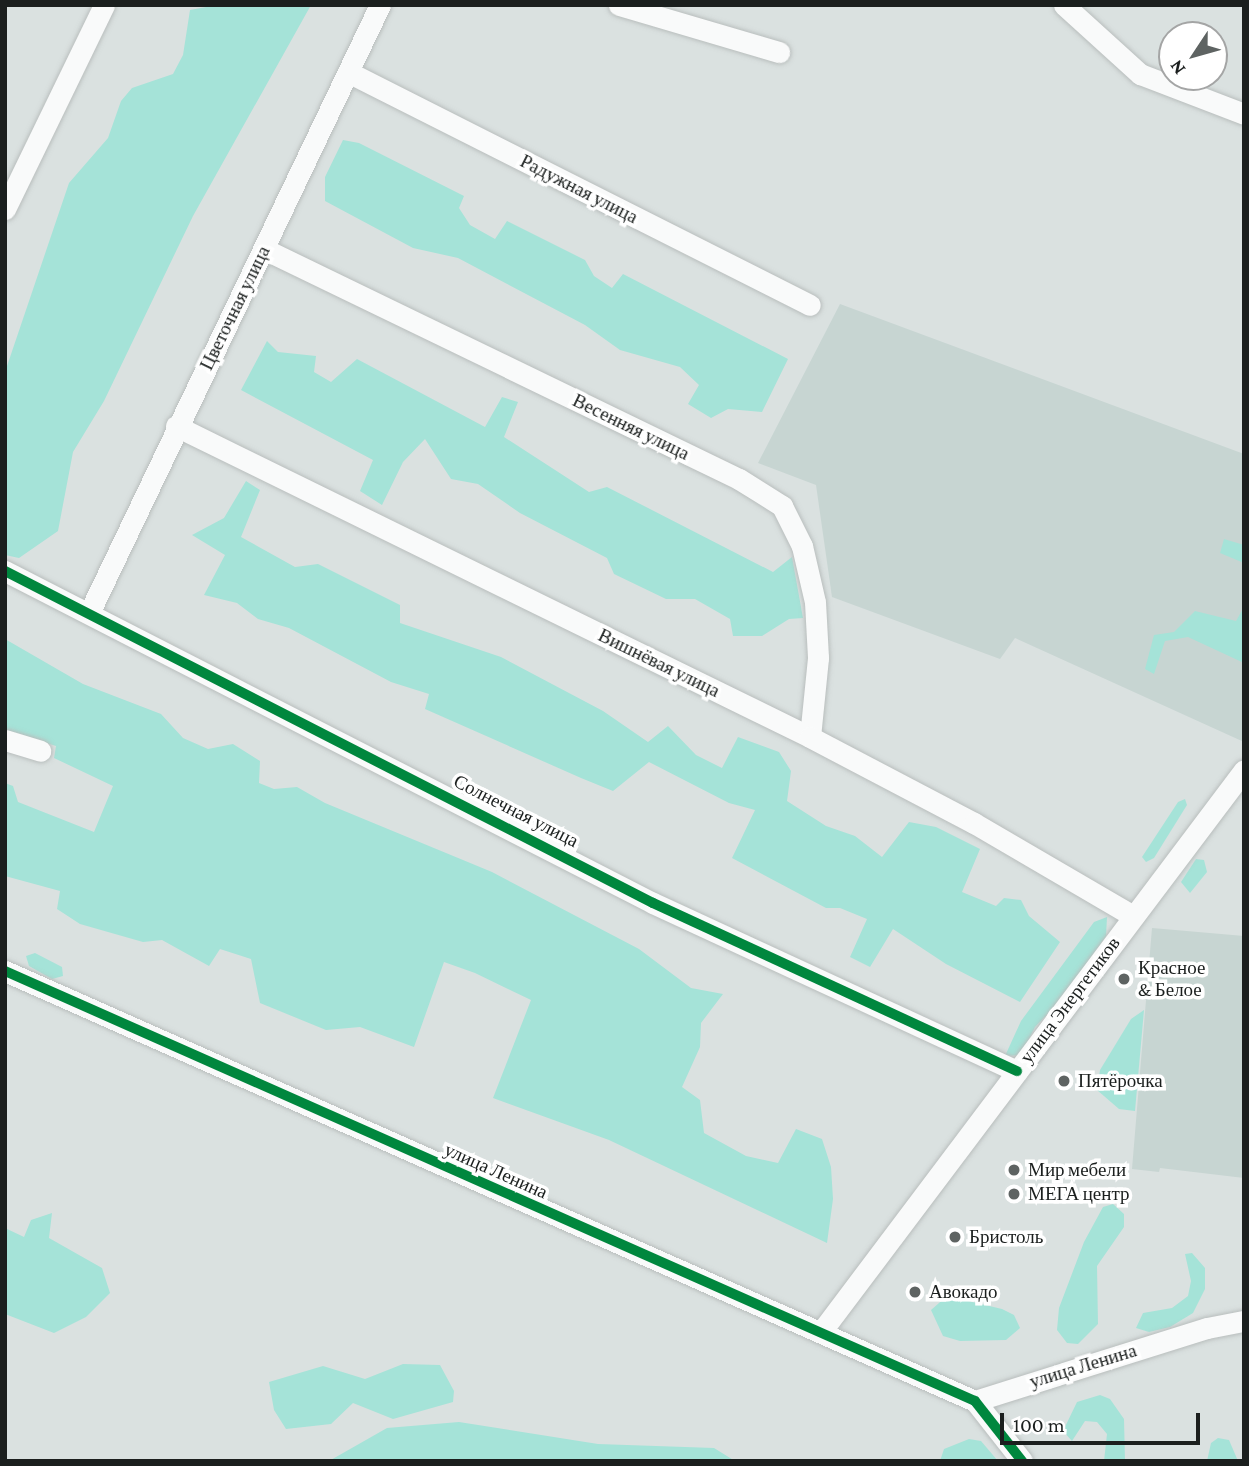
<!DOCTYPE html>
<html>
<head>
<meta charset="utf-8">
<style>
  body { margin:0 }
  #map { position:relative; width:1249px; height:1466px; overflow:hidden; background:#dae1e0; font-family:"Crimson Pro",serif }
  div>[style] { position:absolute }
  .built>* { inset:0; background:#c7d5d2 }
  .green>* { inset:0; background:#a5e3d8 }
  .roads { filter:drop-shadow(0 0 2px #b9bebd) drop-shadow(0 0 2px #b9bebd) }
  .minor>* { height:21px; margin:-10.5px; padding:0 10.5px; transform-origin:10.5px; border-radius:10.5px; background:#f9fafa }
  .cycleway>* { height:10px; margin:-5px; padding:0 5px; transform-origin:5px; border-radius:5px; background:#00873e }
  .dots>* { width:19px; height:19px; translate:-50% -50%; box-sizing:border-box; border:4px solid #fff; border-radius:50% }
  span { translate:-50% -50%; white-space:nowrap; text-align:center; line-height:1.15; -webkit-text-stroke:7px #fff; paint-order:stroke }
  .street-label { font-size:19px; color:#1b1f1e }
  .poi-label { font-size:19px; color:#1b1f1e }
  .left { translate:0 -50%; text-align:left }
  .frame { position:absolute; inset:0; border:7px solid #1b1f1e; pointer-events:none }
  .north { position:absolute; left:1158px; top:21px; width:70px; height:70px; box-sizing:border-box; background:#fff; border:2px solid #a4a5a5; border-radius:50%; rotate:234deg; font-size:19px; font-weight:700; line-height:28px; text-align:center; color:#1b1f1e }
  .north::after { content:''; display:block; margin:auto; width:24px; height:32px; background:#5e6362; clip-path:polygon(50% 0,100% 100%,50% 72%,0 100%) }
  .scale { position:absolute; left:1000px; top:1413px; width:200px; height:32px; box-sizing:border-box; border:4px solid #1b1f1e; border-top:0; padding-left:9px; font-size:21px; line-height:24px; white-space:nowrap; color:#1b1f1e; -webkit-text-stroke:5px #fff; paint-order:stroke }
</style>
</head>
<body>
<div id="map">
  <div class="built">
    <i style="clip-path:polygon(840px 304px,1244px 454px,1244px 742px,1015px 638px,1000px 659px,832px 597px,816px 485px,758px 463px)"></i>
    <i style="clip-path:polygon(1152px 928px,1244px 936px,1244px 1178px,1160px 1168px,1159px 1172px,1132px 1169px)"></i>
  </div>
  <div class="green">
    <i style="clip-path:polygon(217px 5px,311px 5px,193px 216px,104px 401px,73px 452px,58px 531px,19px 558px,5px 555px,5px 372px,69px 183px,108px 138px,121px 101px,132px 88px,173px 74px,183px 55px,190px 10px)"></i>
    <i style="clip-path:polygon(343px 140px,359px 143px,464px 196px,459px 208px,470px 225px,495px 239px,507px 221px,585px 260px,594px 276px,612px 288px,623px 274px,788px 359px,762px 412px,728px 409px,711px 418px,688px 404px,699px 385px,680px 367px,620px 350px,585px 325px,458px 258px,413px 248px,325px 201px,325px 177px)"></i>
    <i style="clip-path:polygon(267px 341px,278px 352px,316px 356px,314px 372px,331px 382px,357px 359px,485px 427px,502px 397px,518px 402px,504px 437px,589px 492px,607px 487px,773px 572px,792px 557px,803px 618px,789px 619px,762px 636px,733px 636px,730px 619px,695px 599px,666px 599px,614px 574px,607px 558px,520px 513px,478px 484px,451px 479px,425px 439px,403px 462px,382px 505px,360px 491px,373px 460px,241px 390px)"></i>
    <i style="clip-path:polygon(246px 481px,260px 490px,241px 537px,295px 567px,318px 564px,400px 605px,400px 623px,501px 657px,603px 711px,648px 742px,668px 726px,696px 755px,722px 768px,738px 737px,779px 752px,791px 771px,787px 801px,826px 826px,855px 836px,882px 857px,909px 822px,936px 827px,980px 849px,962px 892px,996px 906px,1004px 898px,1021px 900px,1029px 916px,1060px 942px,1020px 1002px,946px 964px,893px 929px,870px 967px,850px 957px,867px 919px,840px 908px,826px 908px,732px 858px,755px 810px,729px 803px,649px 762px,613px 791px,581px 778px,425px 709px,429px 694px,391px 682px,289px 628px,258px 619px,237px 603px,204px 595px,225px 555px,192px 535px,224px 518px)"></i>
    <i style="clip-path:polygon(1224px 539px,1244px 545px,1244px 563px,1220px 553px)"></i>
    <i style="clip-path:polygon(1244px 607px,1244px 663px,1188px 637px,1165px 641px,1154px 674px,1145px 669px,1154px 635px,1174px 632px,1195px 611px,1236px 621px)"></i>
    <i style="clip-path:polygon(5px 639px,83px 684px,161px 714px,183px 738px,208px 749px,233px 744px,260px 761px,259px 783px,274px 789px,297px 787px,325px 803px,492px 872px,639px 949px,691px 988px,723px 994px,701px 1023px,700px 1047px,682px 1087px,700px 1100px,704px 1133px,746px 1156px,778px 1163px,796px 1129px,822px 1139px,831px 1167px,833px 1199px,827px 1243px,609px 1140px,493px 1098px,531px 1000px,475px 973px,444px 962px,414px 1047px,360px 1027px,326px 1030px,260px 1003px,251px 959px,220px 949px,209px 966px,162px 940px,143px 942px,80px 924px,57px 909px,60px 891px,5px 876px,5px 783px,13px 786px,18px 802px,94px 832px,113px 786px,54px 758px,56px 746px,5px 730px)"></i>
    <i style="clip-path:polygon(1185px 799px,1187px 805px,1154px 858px,1146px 862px,1142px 857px,1178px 802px)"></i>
    <i style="clip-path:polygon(1196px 859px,1204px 860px,1207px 872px,1190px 893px,1181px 882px)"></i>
    <i style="clip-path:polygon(1107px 917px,1106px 936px,1060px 1001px,1035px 1027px,1021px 1055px,1005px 1056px,1021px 1021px,1094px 922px)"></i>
    <i style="clip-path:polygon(35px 953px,62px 967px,63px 976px,52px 979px,29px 966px,26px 956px)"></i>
    <i style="clip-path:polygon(1144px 1010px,1135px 1111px,1119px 1109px,1097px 1090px,1100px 1070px,1131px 1019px)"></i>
    <i style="clip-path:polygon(1113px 1204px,1124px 1214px,1124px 1227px,1097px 1266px,1098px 1324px,1078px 1344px,1067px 1343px,1057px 1330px,1059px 1308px,1084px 1242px,1103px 1207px)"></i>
    <i style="clip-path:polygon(52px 1213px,49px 1238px,102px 1268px,110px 1293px,86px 1317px,54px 1333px,5px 1314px,5px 1228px,24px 1237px,31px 1220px)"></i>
    <i style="clip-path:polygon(1192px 1253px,1205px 1268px,1205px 1289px,1193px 1313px,1170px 1327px,1149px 1332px,1136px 1328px,1143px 1313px,1172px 1308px,1188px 1296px,1191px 1281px,1185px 1254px)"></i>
    <i style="clip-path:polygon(947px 1296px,1002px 1309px,1014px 1315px,1020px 1328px,1006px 1340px,960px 1341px,943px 1336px,931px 1310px)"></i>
    <i style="clip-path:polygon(403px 1364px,440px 1365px,454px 1391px,453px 1402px,393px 1419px,353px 1403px,331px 1424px,286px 1429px,274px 1410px,269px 1382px,323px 1366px,365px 1379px)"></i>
    <i style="clip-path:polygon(1100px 1395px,1110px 1399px,1124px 1419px,1125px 1461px,1104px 1461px,1107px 1434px,1097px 1422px,1085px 1421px,1072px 1441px,1063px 1431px,1077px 1402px)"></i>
    <i style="clip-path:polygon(459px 1422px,598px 1444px,714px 1448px,735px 1461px,329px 1461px,387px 1428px)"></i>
    <i style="clip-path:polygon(1218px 1438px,1229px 1440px,1238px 1461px,1207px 1461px,1211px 1443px)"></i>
    <i style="clip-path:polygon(969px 1439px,981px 1441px,998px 1461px,940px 1461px,944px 1449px)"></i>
  </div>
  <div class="roads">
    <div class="minor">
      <i style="left:619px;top:5px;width:167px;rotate:16.4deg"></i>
      <i style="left:1064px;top:5px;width:103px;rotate:42.2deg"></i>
      <i style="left:1140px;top:74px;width:111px;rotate:21deg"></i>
      <i style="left:348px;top:72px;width:517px;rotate:26.76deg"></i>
      <i style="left:5px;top:209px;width:227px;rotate:-64.1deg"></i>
      <i style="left:264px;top:249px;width:528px;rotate:25.84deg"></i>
      <i style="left:739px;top:479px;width:51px;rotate:32.1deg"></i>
      <i style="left:782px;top:506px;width:45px;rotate:63.4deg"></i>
      <i style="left:802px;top:546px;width:57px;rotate:76.9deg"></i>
      <i style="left:815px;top:602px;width:56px;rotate:86.9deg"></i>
      <i style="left:818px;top:658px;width:79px;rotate:95.8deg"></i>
      <i style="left:176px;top:426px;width:706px;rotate:26.13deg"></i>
      <i style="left:810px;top:737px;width:185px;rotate:27.7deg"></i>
      <i style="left:974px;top:823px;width:184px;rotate:30.3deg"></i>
      <i style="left:5px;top:571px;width:728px;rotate:27.13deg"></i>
      <i style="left:653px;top:903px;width:401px;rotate:24.8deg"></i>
      <i style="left:90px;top:611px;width:672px;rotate:-64.43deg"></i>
      <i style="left:5px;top:740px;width:37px;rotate:17deg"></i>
      <i style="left:5px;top:971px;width:1061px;rotate:23.91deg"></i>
      <i style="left:975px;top:1401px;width:76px;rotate:51.9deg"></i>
      <i style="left:821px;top:1332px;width:703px;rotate:-53.03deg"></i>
      <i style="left:975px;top:1401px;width:243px;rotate:-17.5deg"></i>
      <i style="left:1207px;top:1328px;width:38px;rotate:-11deg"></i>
    </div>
  </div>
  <div class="cycleway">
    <i style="left:5px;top:571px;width:728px;rotate:27.13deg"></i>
    <i style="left:653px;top:903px;width:401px;rotate:24.8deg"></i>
    <i style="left:5px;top:971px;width:1061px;rotate:23.91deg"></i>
    <i style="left:975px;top:1401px;width:76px;rotate:51.9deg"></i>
  </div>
  <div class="dots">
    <i style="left:1124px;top:979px;background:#5e6362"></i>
    <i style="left:1064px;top:1081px;background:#5e6362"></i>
    <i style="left:1014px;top:1170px;background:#5e6362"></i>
    <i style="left:1014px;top:1194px;background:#5e6362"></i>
    <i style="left:955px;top:1237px;background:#5e6362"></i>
    <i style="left:915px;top:1292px;background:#5e6362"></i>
  </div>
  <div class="street-label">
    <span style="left:579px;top:189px;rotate:27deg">Радужная улица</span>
    <span style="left:235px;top:308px;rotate:-64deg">Цветочная улица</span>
    <span style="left:631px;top:427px;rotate:26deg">Весенняя улица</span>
    <span style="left:659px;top:663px;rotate:26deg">Вишнёвая улица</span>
    <span style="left:516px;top:811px;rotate:27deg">Солнечная улица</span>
    <span style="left:1070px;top:1000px;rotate:-53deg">улица Энергетиков</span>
    <span style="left:496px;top:1171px;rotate:24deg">улица Ленина</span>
    <span style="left:1083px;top:1366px;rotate:-17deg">улица Ленина</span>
  </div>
  <div class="poi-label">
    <span class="left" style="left:1138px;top:979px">Красное<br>&amp; Белое</span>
    <span class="left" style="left:1078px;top:1081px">Пятёрочка</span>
    <span class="left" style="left:1028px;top:1170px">Мир мебели</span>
    <span class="left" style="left:1028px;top:1194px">МЕГА центр</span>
    <span class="left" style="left:969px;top:1237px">Бристоль</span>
    <span class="left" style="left:929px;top:1292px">Авокадо</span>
  </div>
  <div class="frame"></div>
  <div class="north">N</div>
  <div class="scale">100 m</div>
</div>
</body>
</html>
